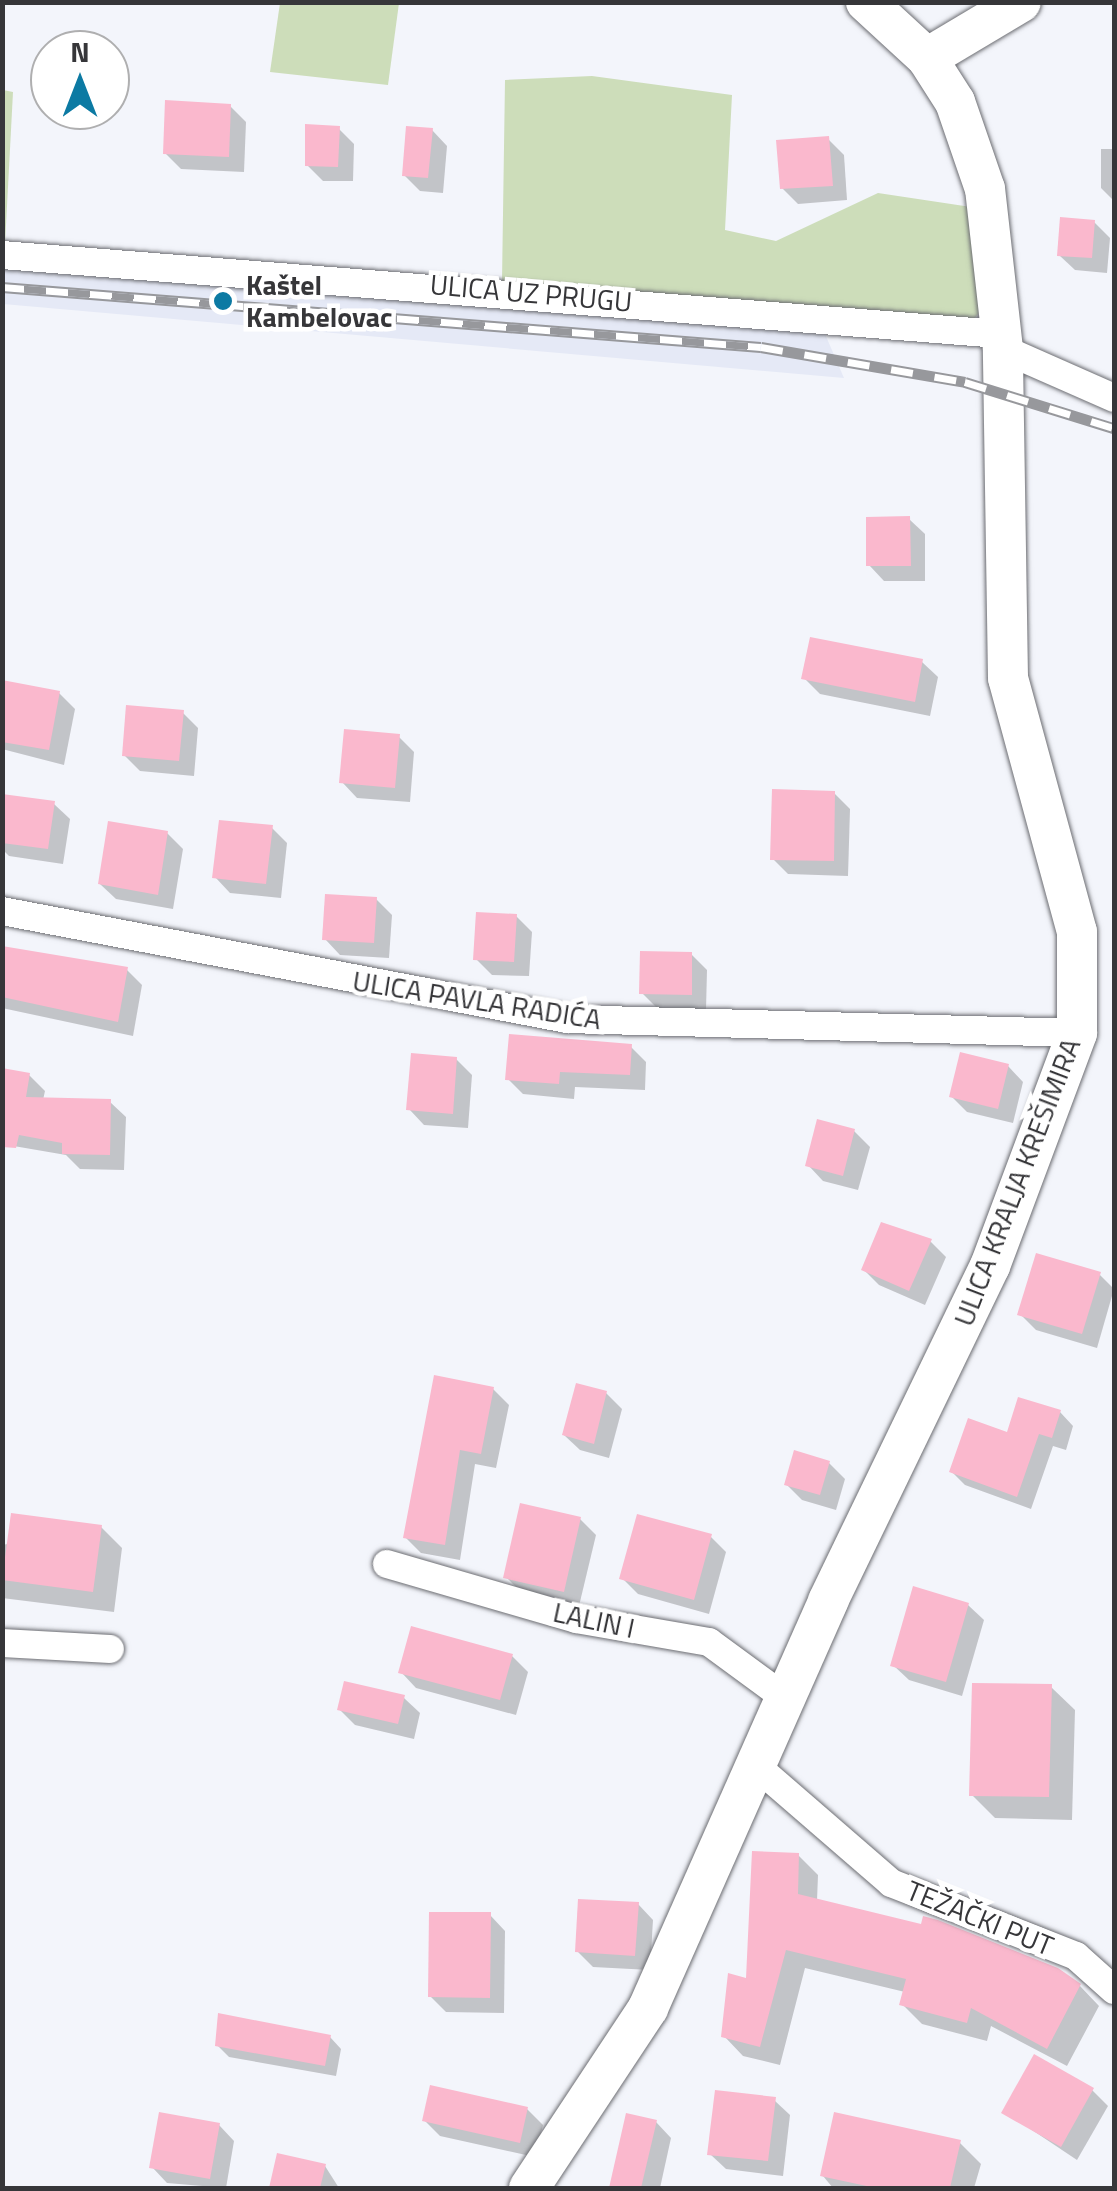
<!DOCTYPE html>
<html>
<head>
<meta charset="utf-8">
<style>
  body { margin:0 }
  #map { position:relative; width:1117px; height:2191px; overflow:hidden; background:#f3f5fb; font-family:"Titillium Web",sans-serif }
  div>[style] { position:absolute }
  .built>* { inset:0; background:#e5e9f6 }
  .green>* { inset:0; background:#cdddba }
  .shadow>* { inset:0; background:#0003 }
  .building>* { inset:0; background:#fab8cd }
  .roads { filter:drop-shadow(0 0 2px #6c6d72) drop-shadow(0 0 2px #6c6d72) }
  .street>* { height:28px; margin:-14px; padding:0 14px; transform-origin:14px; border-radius:14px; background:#fff }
  .secondary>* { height:40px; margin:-20px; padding:0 20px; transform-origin:20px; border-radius:20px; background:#fff }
  .rail>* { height:11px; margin-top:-5.5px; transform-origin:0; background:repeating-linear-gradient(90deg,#fff 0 22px,#97989c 0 44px); box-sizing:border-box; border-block:2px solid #97989c }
  .dots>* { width:28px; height:28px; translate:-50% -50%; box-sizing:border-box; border:5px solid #fff; border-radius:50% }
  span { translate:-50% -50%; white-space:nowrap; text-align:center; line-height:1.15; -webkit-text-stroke:9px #fff; paint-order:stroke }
  .poi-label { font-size:28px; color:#363639; font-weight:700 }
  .left { translate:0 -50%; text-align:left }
  .street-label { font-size:28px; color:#363639 }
  .frame { position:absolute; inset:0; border:5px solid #363639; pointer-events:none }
  .north { position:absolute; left:30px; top:30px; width:100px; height:100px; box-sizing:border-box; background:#fff; border:2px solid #afafb0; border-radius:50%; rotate:0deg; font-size:28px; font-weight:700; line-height:40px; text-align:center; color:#363639 }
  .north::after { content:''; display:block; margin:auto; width:35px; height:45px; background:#0c7aa3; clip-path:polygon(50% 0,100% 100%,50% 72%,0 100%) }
</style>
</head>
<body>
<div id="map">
  <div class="built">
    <i style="clip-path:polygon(2px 265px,822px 327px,844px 378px,3px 304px)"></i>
  </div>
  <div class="green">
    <i style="clip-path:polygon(280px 3px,399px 3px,388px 85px,270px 72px)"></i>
    <i style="clip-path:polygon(592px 76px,732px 95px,725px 230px,776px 241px,878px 193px,971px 207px,979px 313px,974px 319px,502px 281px,505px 80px)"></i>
    <i style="clip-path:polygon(3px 90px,13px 92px,5px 244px,3px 244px)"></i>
  </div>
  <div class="shadow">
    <i style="clip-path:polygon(230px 106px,246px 122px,244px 172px,181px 169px,165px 153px)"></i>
    <i style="clip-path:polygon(338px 128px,354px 144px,353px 181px,323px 181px,307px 165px)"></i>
    <i style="clip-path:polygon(432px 130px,447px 146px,443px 193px,420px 191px,404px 175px)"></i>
    <i style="clip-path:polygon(828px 139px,844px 155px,847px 200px,798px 204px,782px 188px)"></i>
    <i style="clip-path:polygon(1101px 149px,1114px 149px,1114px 201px,1101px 188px)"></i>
    <i style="clip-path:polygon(1094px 222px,1110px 238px,1107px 273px,1075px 270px,1059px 255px)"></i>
    <i style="clip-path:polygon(909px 519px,925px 534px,925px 581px,884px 581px,869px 565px)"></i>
    <i style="clip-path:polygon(922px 662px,938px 677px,930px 716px,820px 694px,804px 678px)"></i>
    <i style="clip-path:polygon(2px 683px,59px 693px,75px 709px,64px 765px,2px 749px)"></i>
    <i style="clip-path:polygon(183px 713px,198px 728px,194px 776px,140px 771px,124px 755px)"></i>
    <i style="clip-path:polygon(398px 736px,414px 752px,410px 802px,357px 798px,342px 782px)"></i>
    <i style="clip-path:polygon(834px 793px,850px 809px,848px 876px,788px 874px,773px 859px)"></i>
    <i style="clip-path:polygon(2px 796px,54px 804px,70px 819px,63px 864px,9px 856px,2px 849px)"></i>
    <i style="clip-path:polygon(272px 828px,287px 843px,281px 898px,230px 893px,215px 877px)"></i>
    <i style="clip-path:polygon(167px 833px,183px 849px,173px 909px,116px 899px,100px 884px)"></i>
    <i style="clip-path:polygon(376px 899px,392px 915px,389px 958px,340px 955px,325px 939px)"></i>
    <i style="clip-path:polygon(516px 916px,532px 932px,529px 976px,492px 975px,476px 959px)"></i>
    <i style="clip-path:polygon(2px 948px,126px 969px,142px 985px,133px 1036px,2px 1008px)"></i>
    <i style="clip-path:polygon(691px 954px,707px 970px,706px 1010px,658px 1009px,642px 993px)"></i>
    <i style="clip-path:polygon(630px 1046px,646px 1062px,645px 1090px,575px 1087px,574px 1099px,523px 1094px,508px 1079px)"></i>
    <i style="clip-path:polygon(456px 1059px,472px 1075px,468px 1128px,424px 1125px,409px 1109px)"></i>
    <i style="clip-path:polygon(1008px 1066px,1023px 1082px,1013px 1123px,967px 1112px,952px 1097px)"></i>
    <i style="clip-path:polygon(29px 1075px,45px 1091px,43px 1100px,110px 1102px,126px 1117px,124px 1170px,80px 1169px,66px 1155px,2px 1144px)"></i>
    <i style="clip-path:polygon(854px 1131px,870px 1147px,858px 1190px,823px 1181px,808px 1165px)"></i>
    <i style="clip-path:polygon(930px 1241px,946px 1257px,925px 1305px,879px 1285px,864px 1270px)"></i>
    <i style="clip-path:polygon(1099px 1274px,1114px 1289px,1097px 1348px,1036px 1330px,1020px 1314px)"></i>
    <i style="clip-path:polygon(493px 1389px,509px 1405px,496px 1468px,475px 1464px,460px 1560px,421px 1553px,406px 1538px)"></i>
    <i style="clip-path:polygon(606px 1393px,622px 1409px,609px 1458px,580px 1450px,564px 1435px)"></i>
    <i style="clip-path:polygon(1060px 1412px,1073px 1426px,1066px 1450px,1053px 1446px,1031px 1509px,965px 1485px,952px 1472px)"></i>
    <i style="clip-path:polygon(829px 1463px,845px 1479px,836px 1510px,802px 1500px,786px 1484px)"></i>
    <i style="clip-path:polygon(580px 1519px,596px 1535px,579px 1606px,522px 1593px,506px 1577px)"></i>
    <i style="clip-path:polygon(101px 1527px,122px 1548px,114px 1612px,2px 1598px,2px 1545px)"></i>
    <i style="clip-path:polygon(711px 1537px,726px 1552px,709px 1614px,638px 1594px,622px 1578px)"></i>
    <i style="clip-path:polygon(968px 1605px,984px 1620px,962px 1696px,909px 1680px,893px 1665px)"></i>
    <i style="clip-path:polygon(512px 1656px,528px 1672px,516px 1715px,416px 1688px,401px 1672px)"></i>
    <i style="clip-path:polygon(1051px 1687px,1075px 1710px,1072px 1820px,995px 1818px,972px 1795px)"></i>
    <i style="clip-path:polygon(404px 1698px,420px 1713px,414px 1739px,355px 1725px,339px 1709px)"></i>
    <i style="clip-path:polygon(798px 1855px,818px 1875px,817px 1901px,922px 1927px,1080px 1986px,1099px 2006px,1067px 2066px,991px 2026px,987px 2041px,922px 2024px,902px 2004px,905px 1992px,805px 1968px,780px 2065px,743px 2056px,724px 2036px)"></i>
    <i style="clip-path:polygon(638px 1904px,653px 1920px,650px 1970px,593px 1967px,577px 1951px)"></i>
    <i style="clip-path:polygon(490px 1915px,505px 1931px,504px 2013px,446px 2012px,430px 1996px)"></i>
    <i style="clip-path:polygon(330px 2037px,341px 2049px,336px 2076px,229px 2057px,217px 2045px)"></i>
    <i style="clip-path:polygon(1092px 2090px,1108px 2106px,1077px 2160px,1005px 2112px)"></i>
    <i style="clip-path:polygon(774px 2100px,790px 2115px,783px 2176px,726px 2169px,710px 2154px)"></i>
    <i style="clip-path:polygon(527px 2109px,543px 2125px,535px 2157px,440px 2136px,424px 2120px)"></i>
    <i style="clip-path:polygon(656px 2122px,671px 2138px,660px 2188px,613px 2188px)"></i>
    <i style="clip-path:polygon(219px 2125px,234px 2141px,226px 2188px,167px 2183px,152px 2167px)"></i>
    <i style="clip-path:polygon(959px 2142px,981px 2164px,974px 2188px,833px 2188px,823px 2176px)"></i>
    <i style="clip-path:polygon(279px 2156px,325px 2166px,339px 2188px,272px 2188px)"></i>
  </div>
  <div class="building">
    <i style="clip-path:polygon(165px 100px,231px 104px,229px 157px,163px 154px)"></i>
    <i style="clip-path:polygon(305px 124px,340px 126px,338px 167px,305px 166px)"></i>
    <i style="clip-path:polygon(406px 126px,433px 128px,428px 178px,402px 176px)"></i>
    <i style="clip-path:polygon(829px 136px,833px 186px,780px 189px,776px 140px)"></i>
    <i style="clip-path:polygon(1060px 217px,1095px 220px,1092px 258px,1057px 256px)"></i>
    <i style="clip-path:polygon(910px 516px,911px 566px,866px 566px,866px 517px)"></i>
    <i style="clip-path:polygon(810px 637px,923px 659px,915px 702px,801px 679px)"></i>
    <i style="clip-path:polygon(2px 680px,60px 691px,49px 750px,2px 742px)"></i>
    <i style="clip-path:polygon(126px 705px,184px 710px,179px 761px,122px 756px)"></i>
    <i style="clip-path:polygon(344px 729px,400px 734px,395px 788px,339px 783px)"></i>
    <i style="clip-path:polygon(772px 789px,835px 791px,834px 861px,770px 860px)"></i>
    <i style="clip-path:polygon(2px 794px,55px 801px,48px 849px,2px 843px)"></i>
    <i style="clip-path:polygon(219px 820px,273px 825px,266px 884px,212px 878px)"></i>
    <i style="clip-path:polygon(108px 821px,168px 831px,158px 895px,98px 884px)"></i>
    <i style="clip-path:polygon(325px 894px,377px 897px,374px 943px,322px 940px)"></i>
    <i style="clip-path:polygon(476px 912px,517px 914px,514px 962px,473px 960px)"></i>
    <i style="clip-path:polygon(2px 946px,128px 967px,118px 1022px,2px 997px)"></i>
    <i style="clip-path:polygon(640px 951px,692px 952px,692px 995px,639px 994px)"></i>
    <i style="clip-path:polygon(509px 1034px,632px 1044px,630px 1075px,560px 1072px,559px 1084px,505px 1080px)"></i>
    <i style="clip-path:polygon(960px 1052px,1009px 1064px,998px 1109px,949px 1097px)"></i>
    <i style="clip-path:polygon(411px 1053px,457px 1057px,453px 1114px,406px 1110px)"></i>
    <i style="clip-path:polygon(2px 1068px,30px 1073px,26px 1097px,111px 1099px,110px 1155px,62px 1154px,62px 1143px,19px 1135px,16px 1148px,2px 1147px)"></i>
    <i style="clip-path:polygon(817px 1119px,855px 1129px,843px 1176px,805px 1166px)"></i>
    <i style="clip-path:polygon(881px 1222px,932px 1239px,909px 1291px,861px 1270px)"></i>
    <i style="clip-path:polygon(1036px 1253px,1101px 1272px,1082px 1334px,1017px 1315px)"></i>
    <i style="clip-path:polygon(434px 1375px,494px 1387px,481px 1454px,460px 1450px,445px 1545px,403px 1538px)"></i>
    <i style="clip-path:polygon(576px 1383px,607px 1391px,594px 1444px,562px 1435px)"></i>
    <i style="clip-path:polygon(1018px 1397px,1061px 1410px,1052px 1438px,1039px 1434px,1017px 1497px,949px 1472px,968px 1418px,1007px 1432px)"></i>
    <i style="clip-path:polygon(794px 1450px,830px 1461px,820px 1495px,784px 1485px)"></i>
    <i style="clip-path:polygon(520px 1503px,581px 1517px,564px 1592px,503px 1578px)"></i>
    <i style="clip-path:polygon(11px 1513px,102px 1525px,93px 1592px,2px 1580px)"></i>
    <i style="clip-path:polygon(637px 1514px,712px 1534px,694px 1600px,619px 1579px)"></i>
    <i style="clip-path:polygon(913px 1586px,969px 1603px,946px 1682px,890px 1666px)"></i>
    <i style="clip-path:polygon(411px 1626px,513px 1654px,500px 1700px,398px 1673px)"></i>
    <i style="clip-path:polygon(344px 1681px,405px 1695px,398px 1724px,337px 1710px)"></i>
    <i style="clip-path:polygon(972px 1683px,1052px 1684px,1049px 1797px,969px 1796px)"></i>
    <i style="clip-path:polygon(752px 1851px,799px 1853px,798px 1894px,921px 1924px,923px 1916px,938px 1920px,1058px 1968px,1081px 1984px,1047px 2049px,971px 2008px,967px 2023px,899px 2005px,906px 1979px,786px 1950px,760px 2047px,721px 2037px,728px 1973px,746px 1978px)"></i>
    <i style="clip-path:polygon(578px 1899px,639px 1902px,635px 1956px,575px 1952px)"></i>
    <i style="clip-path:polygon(429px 1912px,491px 1912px,490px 1998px,428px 1997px)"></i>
    <i style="clip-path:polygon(218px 2013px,331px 2035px,325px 2066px,215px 2046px)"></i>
    <i style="clip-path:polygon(1034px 2054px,1094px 2088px,1061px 2147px,1001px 2113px)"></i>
    <i style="clip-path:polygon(430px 2085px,528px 2107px,520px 2143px,422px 2121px)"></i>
    <i style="clip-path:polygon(715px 2090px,776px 2097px,768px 2161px,707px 2155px)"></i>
    <i style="clip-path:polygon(159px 2112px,220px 2123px,210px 2179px,149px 2168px)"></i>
    <i style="clip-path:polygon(834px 2112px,961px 2140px,950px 2188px,876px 2188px,820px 2176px)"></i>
    <i style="clip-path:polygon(626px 2113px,657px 2120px,641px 2188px,609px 2188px)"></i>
    <i style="clip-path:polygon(277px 2153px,326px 2164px,320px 2188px,269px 2188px)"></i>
  </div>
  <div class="roads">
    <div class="street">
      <i style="left:2px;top:255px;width:1001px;rotate:4.53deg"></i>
      <i style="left:1003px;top:349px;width:121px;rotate:23.8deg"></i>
      <i style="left:2px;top:911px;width:575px;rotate:10.82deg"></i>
      <i style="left:567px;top:1019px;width:510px;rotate:1.57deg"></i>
      <i style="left:387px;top:1564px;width:197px;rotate:16.2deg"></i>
      <i style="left:576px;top:1619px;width:135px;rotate:9.8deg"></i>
      <i style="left:709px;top:1642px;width:98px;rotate:36.3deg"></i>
      <i style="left:2px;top:1643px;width:108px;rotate:3.2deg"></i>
      <i style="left:755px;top:1765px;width:180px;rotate:40.9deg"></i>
      <i style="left:891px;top:1883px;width:199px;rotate:21.5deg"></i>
      <i style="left:1076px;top:1956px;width:51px;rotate:41.8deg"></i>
    </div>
    <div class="secondary">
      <i style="left:927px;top:58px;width:109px;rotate:-30.8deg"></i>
      <i style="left:529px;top:2188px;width:216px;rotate:-56.5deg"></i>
      <i style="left:648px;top:2008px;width:445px;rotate:-66.1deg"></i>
      <i style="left:828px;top:1601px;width:372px;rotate:-64.2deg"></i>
      <i style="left:990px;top:1266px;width:249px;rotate:-69.5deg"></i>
      <i style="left:1077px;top:1033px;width:101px;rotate:-90deg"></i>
      <i style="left:1077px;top:932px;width:263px;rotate:-105.2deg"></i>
      <i style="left:1008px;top:678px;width:329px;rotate:-90.9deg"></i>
      <i style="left:1003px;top:349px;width:161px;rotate:-96.4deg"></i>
      <i style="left:985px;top:189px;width:92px;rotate:-109deg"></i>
      <i style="left:955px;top:102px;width:52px;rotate:-122.5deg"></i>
      <i style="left:927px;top:58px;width:83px;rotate:-137.4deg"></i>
    </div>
  </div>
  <div class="rail">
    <i style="left:2px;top:287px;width:761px;rotate:4.52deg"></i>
    <i style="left:761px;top:347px;width:207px;rotate:9.7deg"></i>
    <i style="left:965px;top:382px;width:156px;rotate:17.2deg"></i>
  </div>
  <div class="dots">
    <i style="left:223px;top:301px;background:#0c7aa3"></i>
  </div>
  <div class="poi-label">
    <span class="left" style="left:246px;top:301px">Kaštel<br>Kambelovac</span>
  </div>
  <div class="street-label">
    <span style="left:531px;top:293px;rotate:5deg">ULICA UZ PRUGU</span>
    <span style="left:477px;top:1000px;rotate:9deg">ULICA PAVLA RADIĆA</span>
    <span style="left:1017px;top:1182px;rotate:-69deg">ULICA KRALJA KREŠIMIRA</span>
    <span style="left:594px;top:1620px;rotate:12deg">LALIN I</span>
    <span style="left:980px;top:1918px;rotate:22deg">TEŽAČKI PUT</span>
  </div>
  <div class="frame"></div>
  <div class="north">N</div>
</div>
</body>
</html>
